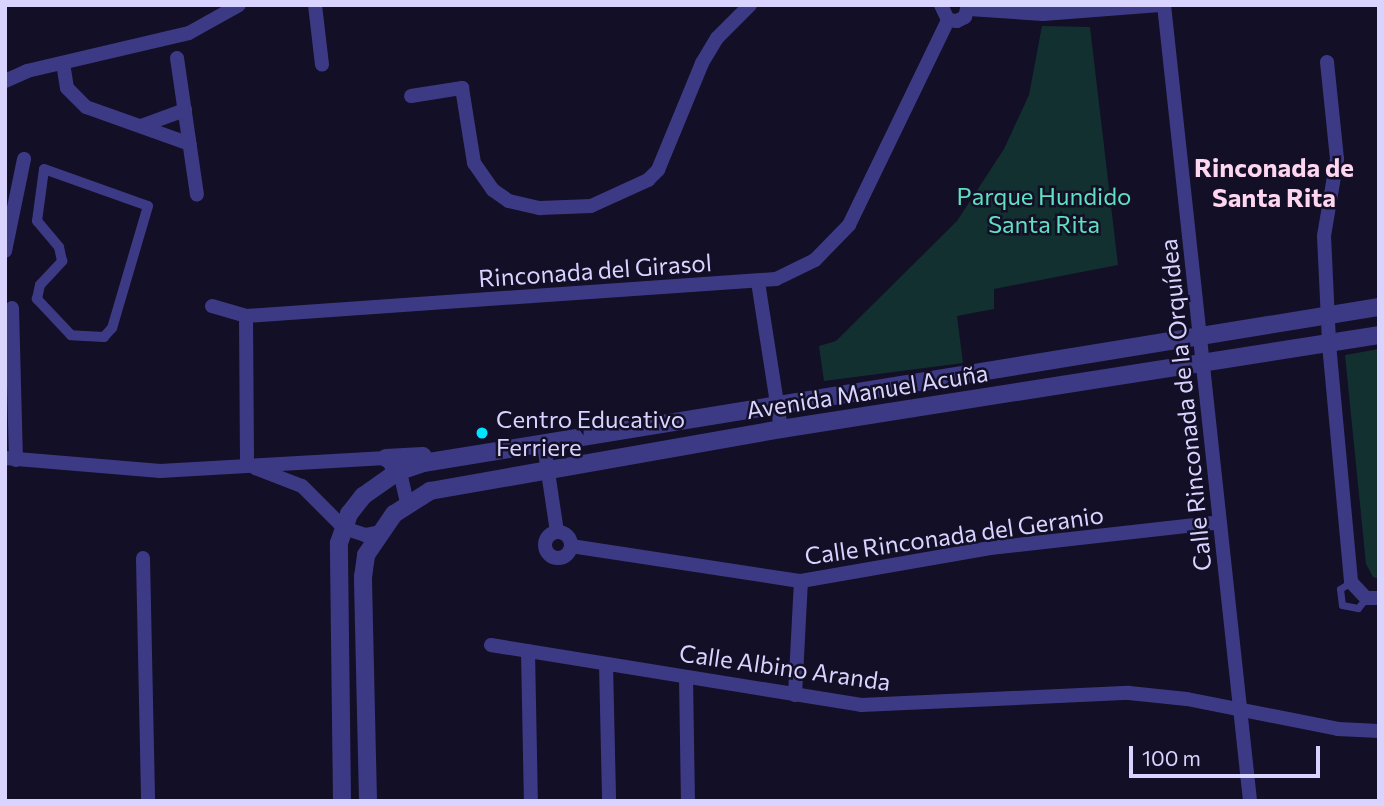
<!DOCTYPE html>
<html>
<head>
<meta charset="utf-8">
<style>
  body { margin:0 }
  #map { position:relative; width:1384px; height:806px; overflow:hidden; background:#130f26; font-family:Commissioner,sans-serif }
  div>[style] { position:absolute }
  .green>* { inset:0; background:#12302f }
  .service>* { height:7px; margin:-3.5px; padding:0 3.5px; transform-origin:3.5px; border-radius:3.5px; background:#3d3a85 }
  .pedestrian>* { height:10px; margin:-5px; padding:0 5px; transform-origin:5px; border-radius:5px; background:#3d3a85 }
  .minor>* { height:14px; margin:-7px; padding:0 7px; transform-origin:7px; border-radius:7px; background:#3d3a85 }
  .minor>.ring { margin:-7px; padding:0; box-sizing:content-box; background:none; border:14px solid #3d3a85; border-radius:50% }
  .tertiary>* { height:18px; margin:-9px; padding:0 9px; transform-origin:9px; border-radius:9px; background:#3d3a85 }
  .dots>* { width:19px; height:19px; translate:-50% -50%; box-sizing:border-box; border:4px solid #130f26; border-radius:50% }
  span { translate:-50% -50%; white-space:nowrap; text-align:center; line-height:1.15; -webkit-text-stroke:5px #130f26; paint-order:stroke }
  .park-label { font-size:24px; color:#5fe0c0 }
  .street-label { font-size:24px; color:#d9d4ff }
  .poi-label { font-size:24px; color:#d9d4ff }
  .left { translate:0 -50%; text-align:left }
  .neighbourhood-label { font-size:26px; color:#ffd6f0; font-weight:700 }
  .frame { position:absolute; inset:0; border:7px solid #d9d4ff; pointer-events:none }
  .scale { position:absolute; left:1129px; top:746px; width:191px; height:32px; box-sizing:border-box; border:4px solid #d9d4ff; border-top:0; padding-left:9px; font-size:21px; line-height:24px; white-space:nowrap; color:#d9d4ff; -webkit-text-stroke:5px #130f26; paint-order:stroke }
</style>
</head>
<body>
<div id="map">
  <div class="green">
    <i style="clip-path:polygon(1042px 26px,1090px 27px,1118px 265px,994px 289px,994px 309px,957px 316px,963px 363px,824px 381px,819px 346px,836px 341px,957px 221px,1004px 149px,1029px 95px)"></i>
    <i style="clip-path:polygon(1379px 349px,1379px 579px,1373px 577px,1366px 564px,1345px 355px)"></i>
  </div>
  <div class="service">
    <i style="left:1351px;top:582px;width:13px;rotate:148deg"></i>
    <i style="left:1340px;top:589px;width:16px;rotate:83deg"></i>
    <i style="left:1342px;top:605px;width:16px;rotate:11deg"></i>
    <i style="left:1358px;top:608px;width:13px;rotate:-51deg"></i>
  </div>
  <div class="pedestrian">
    <i style="left:44px;top:169px;width:110px;rotate:19.6deg"></i>
    <i style="left:148px;top:206px;width:127px;rotate:106.4deg"></i>
    <i style="left:112px;top:328px;width:12px;rotate:132deg"></i>
    <i style="left:104px;top:337px;width:33px;rotate:-177deg"></i>
    <i style="left:71px;top:335px;width:50px;rotate:-133.4deg"></i>
    <i style="left:37px;top:299px;width:14px;rotate:-78deg"></i>
    <i style="left:40px;top:285px;width:33px;rotate:-47deg"></i>
    <i style="left:62px;top:261px;width:14px;rotate:-102deg"></i>
    <i style="left:59px;top:247px;width:34px;rotate:-130deg"></i>
    <i style="left:37px;top:221px;width:52px;rotate:-82.3deg"></i>
  </div>
  <div class="minor">
    <i style="left:315px;top:5px;width:60px;rotate:83.3deg"></i>
    <i style="left:941px;top:5px;width:17px;rotate:65deg"></i>
    <i style="left:948px;top:20px;width:9px;rotate:6deg"></i>
    <i style="left:957px;top:21px;width:9px;rotate:-27deg"></i>
    <i style="left:965px;top:17px;width:12px;rotate:-76deg"></i>
    <i style="left:1164px;top:5px;width:801px;rotate:83.83deg"></i>
    <i style="left:969px;top:9px;width:74px;rotate:3.9deg"></i>
    <i style="left:1043px;top:14px;width:117px;rotate:-4.4deg"></i>
    <i style="left:177px;top:58px;width:138px;rotate:81.7deg"></i>
    <i style="left:1327px;top:62px;width:98px;rotate:84.1deg"></i>
    <i style="left:1337px;top:159px;width:78px;rotate:99.6deg"></i>
    <i style="left:1324px;top:236px;width:108px;rotate:87.3deg"></i>
    <i style="left:1329px;top:344px;width:239px;rotate:84.7deg"></i>
    <i style="left:1351px;top:582px;width:22px;rotate:47deg"></i>
    <i style="left:1366px;top:598px;width:13px"></i>
    <i style="left:63px;top:63px;width:25px;rotate:81deg"></i>
    <i style="left:67px;top:88px;width:27px;rotate:45deg"></i>
    <i style="left:86px;top:107px;width:110px;rotate:19.6deg"></i>
    <i style="left:5px;top:81px;width:24px;rotate:-24deg"></i>
    <i style="left:27px;top:71px;width:166px;rotate:-13.2deg"></i>
    <i style="left:189px;top:33px;width:57px;rotate:-29.2deg"></i>
    <i style="left:411px;top:96px;width:52px;rotate:-8.9deg"></i>
    <i style="left:462px;top:88px;width:76px;rotate:80.9deg"></i>
    <i style="left:474px;top:163px;width:33px;rotate:55deg"></i>
    <i style="left:493px;top:190px;width:19px;rotate:35deg"></i>
    <i style="left:509px;top:201px;width:32px;rotate:13deg"></i>
    <i style="left:540px;top:208px;width:51px;rotate:-2.2deg"></i>
    <i style="left:591px;top:206px;width:63px;rotate:-24.5deg"></i>
    <i style="left:648px;top:180px;width:14px;rotate:-45deg"></i>
    <i style="left:658px;top:170px;width:116px;rotate:-67.6deg"></i>
    <i style="left:702px;top:63px;width:29px;rotate:-59deg"></i>
    <i style="left:717px;top:38px;width:47px;rotate:-45deg"></i>
    <i style="left:141px;top:126px;width:47px;rotate:-20deg"></i>
    <i style="left:5px;top:251px;width:94px;rotate:-78.3deg"></i>
    <i style="left:758px;top:282px;width:149px;rotate:81.1deg"></i>
    <i style="left:212px;top:306px;width:35px;rotate:16deg"></i>
    <i style="left:246px;top:316px;width:531px;rotate:-3.99deg"></i>
    <i style="left:776px;top:279px;width:43px;rotate:-26deg"></i>
    <i style="left:815px;top:260px;width:49px;rotate:-45.8deg"></i>
    <i style="left:849px;top:225px;width:228px;rotate:-64.2deg"></i>
    <i style="left:12px;top:308px;width:152px;rotate:88.5deg"></i>
    <i style="left:246px;top:316px;width:149px;rotate:89.6deg"></i>
    <i style="left:544px;top:445px;width:88px;rotate:81.5deg"></i>
    <i style="left:5px;top:458px;width:156px;rotate:4.8deg"></i>
    <i style="left:160px;top:471px;width:226px;rotate:-3.3deg"></i>
    <i style="left:386px;top:458px;width:28px;rotate:55deg"></i>
    <i style="left:402px;top:481px;width:23px;rotate:77deg"></i>
    <i style="left:255px;top:468px;width:50px;rotate:21deg"></i>
    <i style="left:302px;top:486px;width:59px;rotate:45deg"></i>
    <i style="left:344px;top:528px;width:22px;rotate:18deg"></i>
    <i style="left:365px;top:535px;width:15px;rotate:-11deg"></i>
    <i class="ring" style="left:545px;top:532px;width:12px;height:12px"></i>
    <i style="left:571px;top:546px;width:233px;rotate:8.7deg"></i>
    <i style="left:801px;top:581px;width:192px;rotate:-9.9deg"></i>
    <i style="left:990px;top:548px;width:231px;rotate:-6.4deg"></i>
    <i style="left:143px;top:558px;width:243px;rotate:88.8deg"></i>
    <i style="left:491px;top:645px;width:375px;rotate:9.2deg"></i>
    <i style="left:861px;top:705px;width:268px;rotate:-2.6deg"></i>
    <i style="left:1129px;top:693px;width:58px;rotate:5.9deg"></i>
    <i style="left:1187px;top:699px;width:154px;rotate:11.2deg"></i>
    <i style="left:1338px;top:729px;width:41px;rotate:2.8deg"></i>
    <i style="left:528px;top:651px;width:150px;rotate:88.9deg"></i>
    <i style="left:606px;top:664px;width:137px;rotate:88.7deg"></i>
    <i style="left:686px;top:677px;width:124px;rotate:89.1deg"></i>
    <i style="left:795px;top:695px;width:114px;rotate:-87deg"></i>
  </div>
  <div class="tertiary">
    <i style="left:386px;top:458px;width:37px;rotate:-3deg"></i>
    <i style="left:342px;top:801px;width:258px;rotate:-90.7deg"></i>
    <i style="left:339px;top:543px;width:31px;rotate:-71deg"></i>
    <i style="left:349px;top:514px;width:23px;rotate:-52deg"></i>
    <i style="left:363px;top:496px;width:42px;rotate:-35.2deg"></i>
    <i style="left:397px;top:472px;width:28px;rotate:-19deg"></i>
    <i style="left:423px;top:463px;width:969px;rotate:-9.27deg"></i>
    <i style="left:368px;top:801px;width:224px;rotate:-91.3deg"></i>
    <i style="left:363px;top:577px;width:22px;rotate:-82deg"></i>
    <i style="left:366px;top:555px;width:50px;rotate:-55.7deg"></i>
    <i style="left:394px;top:514px;width:43px;rotate:-32.6deg"></i>
    <i style="left:430px;top:491px;width:356px;rotate:-10deg"></i>
    <i style="left:781px;top:429px;width:605px;rotate:-8.93deg"></i>
  </div>
  <div class="dots">
    <i style="left:482px;top:433px;background:#00e5ff"></i>
  </div>
  <div class="park-label">
    <span style="left:1044px;top:210px">Parque Hundido<br>Santa Rita</span>
  </div>
  <div class="street-label">
    <span style="left:595px;top:270px;rotate:-4deg">Rinconada del Girasol</span>
    <span style="left:867px;top:391px;rotate:-9deg">Avenida Manuel Acuña</span>
    <span style="left:1185px;top:405px;rotate:-96deg">Calle Rinconada de la Orquídea</span>
    <span style="left:954px;top:535px;rotate:-8deg">Calle Rinconada del Geranio</span>
    <span style="left:785px;top:667px;rotate:8deg">Calle Albino Aranda</span>
  </div>
  <div class="poi-label">
    <span class="left" style="left:496px;top:433px">Centro Educativo<br>Ferriere</span>
  </div>
  <div class="neighbourhood-label">
    <span style="left:1274px;top:182px">Rinconada de<br>Santa Rita</span>
  </div>
  <div class="frame"></div>
  <div class="scale">100 m</div>
</div>
</body>
</html>
